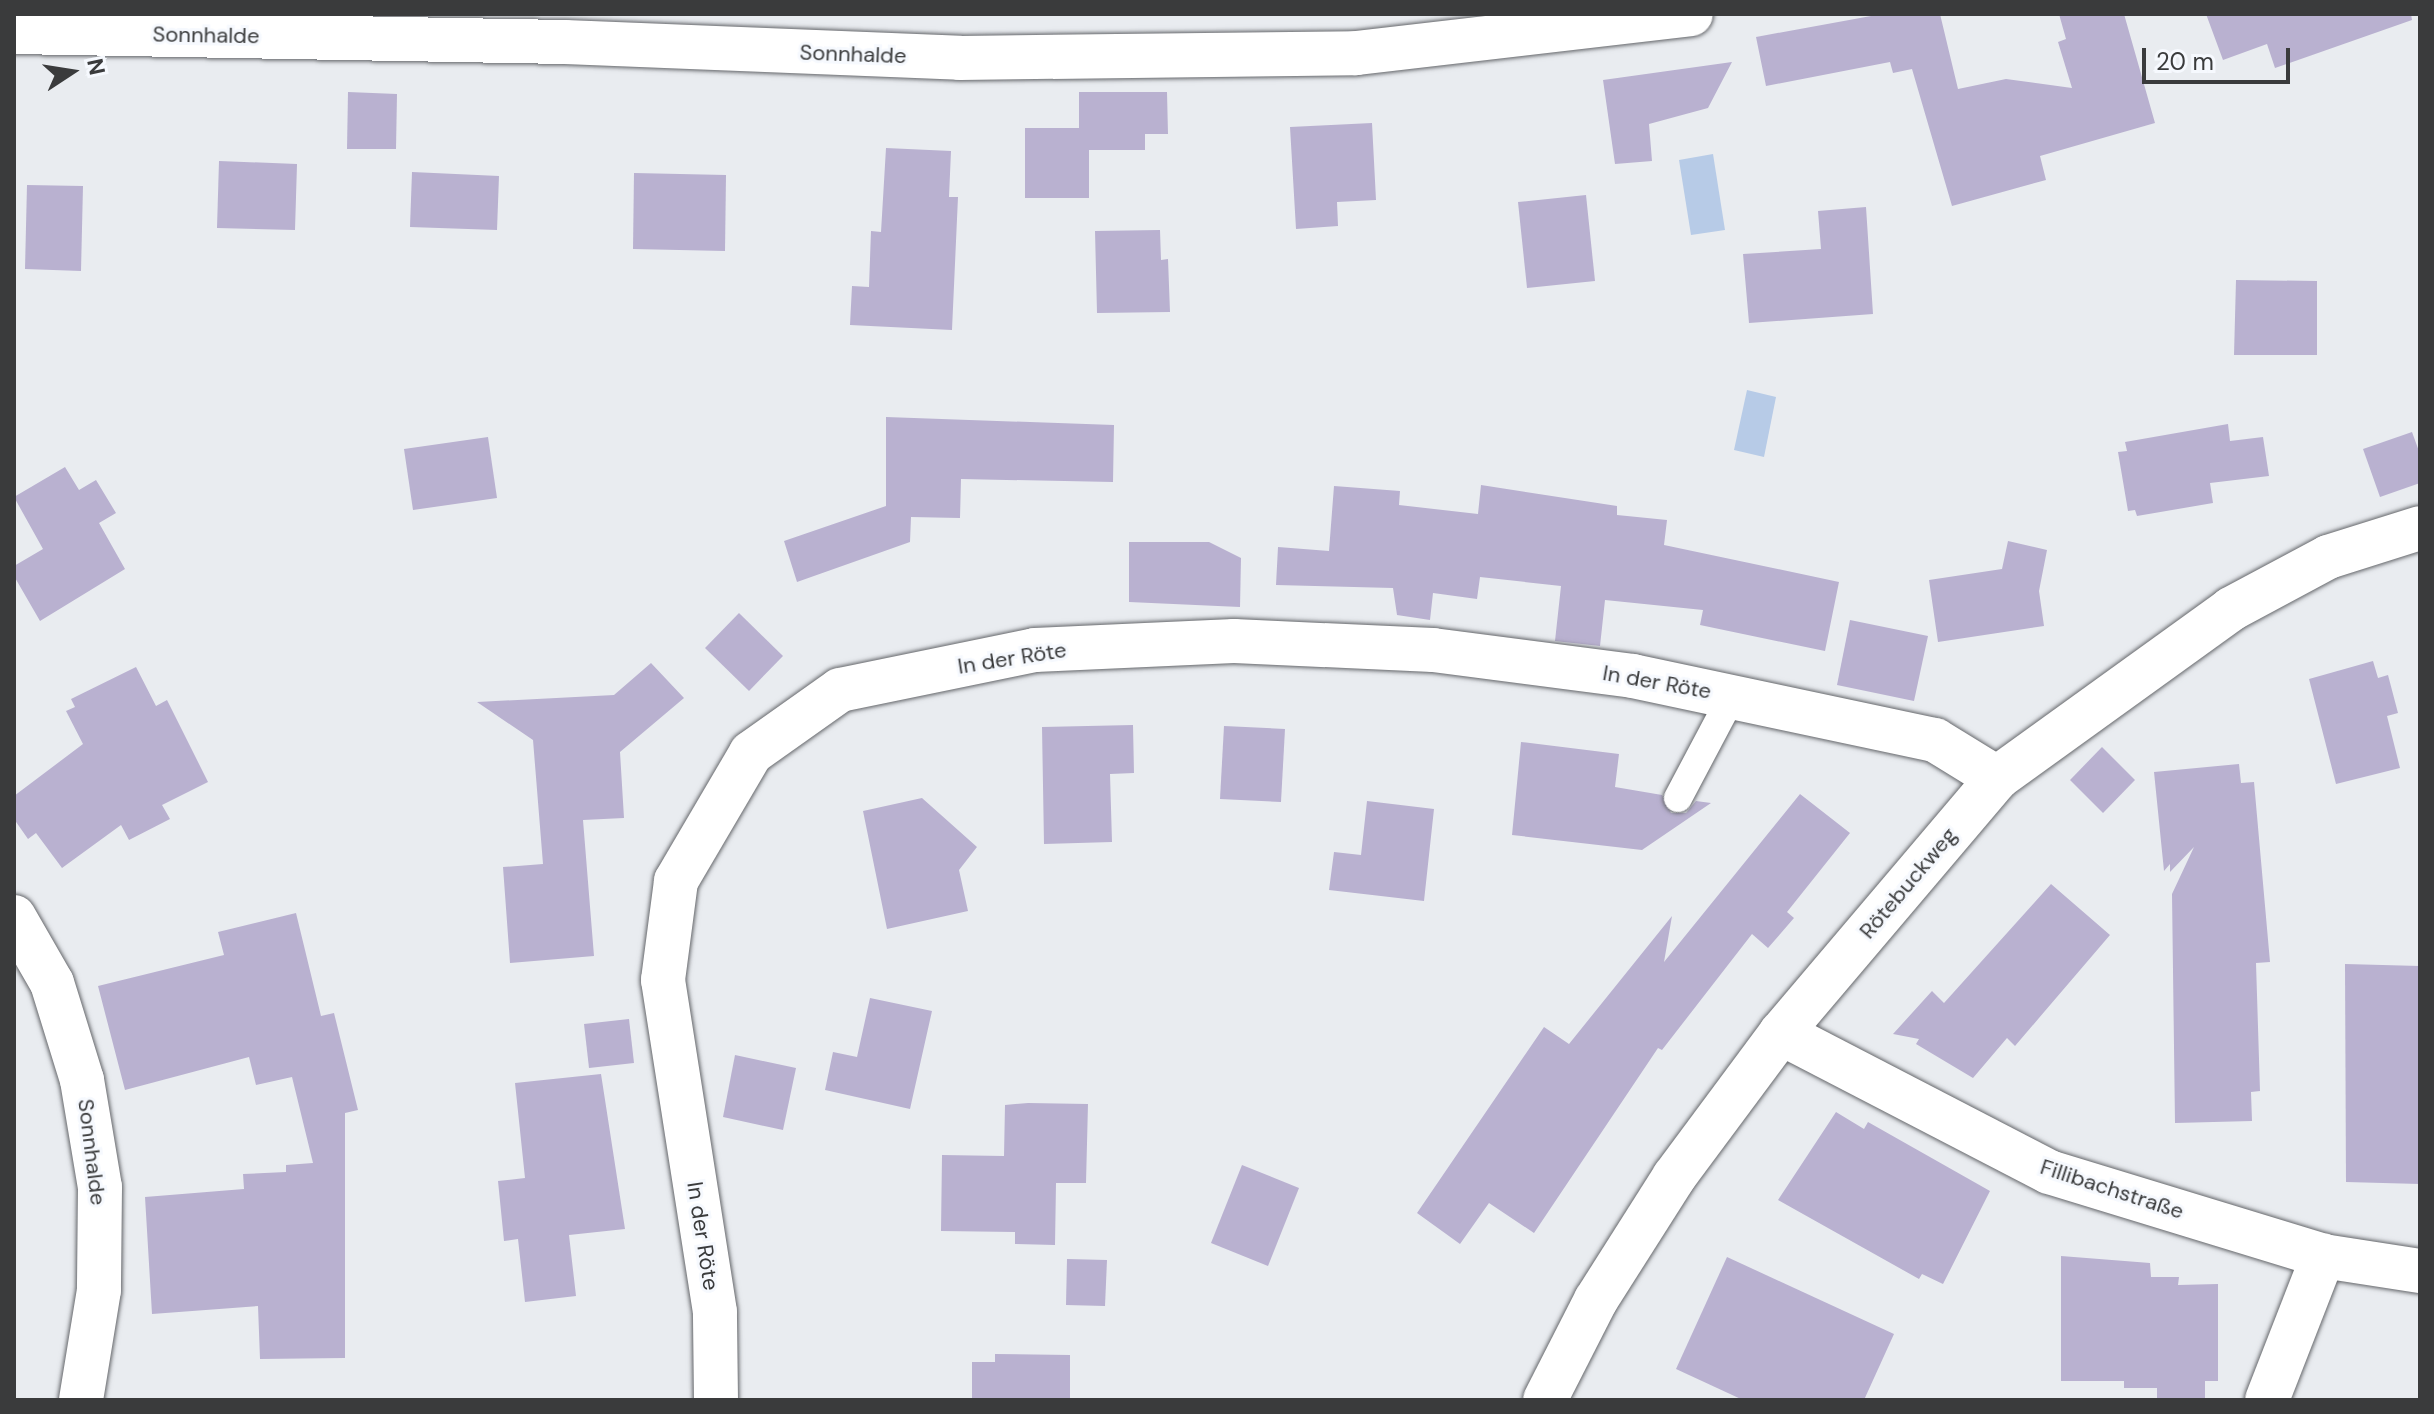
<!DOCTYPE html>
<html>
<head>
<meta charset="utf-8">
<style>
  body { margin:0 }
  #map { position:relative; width:2434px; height:1414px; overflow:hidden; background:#e9ecf0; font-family:"DM Sans",sans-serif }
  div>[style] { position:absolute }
  .water>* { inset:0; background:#b7cbe7 }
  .building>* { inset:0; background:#b9b1d0 }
  .roads { filter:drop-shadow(0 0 2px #65676b) drop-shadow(0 0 2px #65676b) }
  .service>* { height:28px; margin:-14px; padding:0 14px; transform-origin:14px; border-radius:14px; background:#fff }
  .minor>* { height:44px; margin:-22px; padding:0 22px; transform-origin:22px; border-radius:22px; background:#fff }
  span { translate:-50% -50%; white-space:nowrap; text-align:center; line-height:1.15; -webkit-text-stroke:6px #f6f9fe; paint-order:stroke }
  .street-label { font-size:22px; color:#3a3b3c }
  .frame { position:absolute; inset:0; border:16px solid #3a3b3c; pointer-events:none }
  .north { position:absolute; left:32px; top:32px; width:80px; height:80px; -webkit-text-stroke:6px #f6f9fe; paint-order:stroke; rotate:78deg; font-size:22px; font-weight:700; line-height:32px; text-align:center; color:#3a3b3c }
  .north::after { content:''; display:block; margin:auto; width:28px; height:36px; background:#3a3b3c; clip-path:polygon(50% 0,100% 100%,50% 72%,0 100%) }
  .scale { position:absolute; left:2142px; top:48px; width:148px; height:36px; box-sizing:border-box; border:4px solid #3a3b3c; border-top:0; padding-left:10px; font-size:24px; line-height:28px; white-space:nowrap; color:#3a3b3c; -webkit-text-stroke:6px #f6f9fe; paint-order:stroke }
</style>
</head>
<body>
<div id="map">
  <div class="water">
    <i style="clip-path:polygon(1713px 154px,1725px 230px,1691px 235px,1679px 160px)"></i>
    <i style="clip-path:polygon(1747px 390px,1776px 397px,1764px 457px,1734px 450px)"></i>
  </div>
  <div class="building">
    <i style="clip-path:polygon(1882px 14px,1940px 14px,1958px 89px,2006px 79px,2072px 88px,2058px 42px,2066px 39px,2059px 14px,2124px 14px,2155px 123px,2040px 156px,2046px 180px,1952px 206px,1912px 69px,1893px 73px,1890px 62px,1766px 86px,1756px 37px)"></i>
    <i style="clip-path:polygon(2206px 14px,2411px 14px,2412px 20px,2275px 68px,2267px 44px,2223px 60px)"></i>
    <i style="clip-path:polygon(1732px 62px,1708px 108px,1649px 124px,1652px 161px,1615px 164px,1603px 80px)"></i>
    <i style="clip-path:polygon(348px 92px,397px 94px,396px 149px,347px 149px)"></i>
    <i style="clip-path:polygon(1079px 92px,1167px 92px,1168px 134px,1145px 134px,1145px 150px,1089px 150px,1089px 198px,1025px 198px,1025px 128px,1079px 128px)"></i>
    <i style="clip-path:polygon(1372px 123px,1376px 200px,1337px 202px,1338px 226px,1296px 229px,1290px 127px)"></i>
    <i style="clip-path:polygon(886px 148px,951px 151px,949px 197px,958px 197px,952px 330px,850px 325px,852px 286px,869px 287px,871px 231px,881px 232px)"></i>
    <i style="clip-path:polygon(219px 161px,297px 164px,295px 230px,217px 228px)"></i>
    <i style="clip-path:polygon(412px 172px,499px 176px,497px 230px,410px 227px)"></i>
    <i style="clip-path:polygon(634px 173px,726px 175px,725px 251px,633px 249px)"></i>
    <i style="clip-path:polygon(27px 185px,83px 186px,81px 271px,25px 269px)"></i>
    <i style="clip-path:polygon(1586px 195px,1595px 281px,1527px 288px,1518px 202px)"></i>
    <i style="clip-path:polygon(1866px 207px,1873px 314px,1749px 323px,1743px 254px,1821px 249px,1818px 211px)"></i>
    <i style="clip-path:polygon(1160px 230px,1161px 260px,1168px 259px,1170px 312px,1097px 313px,1095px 231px)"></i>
    <i style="clip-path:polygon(2236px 280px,2317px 281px,2317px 355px,2234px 355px)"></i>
    <i style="clip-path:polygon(886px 417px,1114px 425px,1113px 482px,961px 479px,960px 518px,911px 517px,910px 542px,797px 582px,784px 541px,886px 506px)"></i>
    <i style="clip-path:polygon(2228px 424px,2230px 441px,2263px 437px,2269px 476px,2210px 483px,2213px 503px,2137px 516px,2135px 510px,2128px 511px,2118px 452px,2127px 451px,2125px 442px)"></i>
    <i style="clip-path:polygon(2412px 432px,2420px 454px,2420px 483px,2380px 497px,2363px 449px)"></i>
    <i style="clip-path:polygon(488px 437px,497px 498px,413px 510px,404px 449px)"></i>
    <i style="clip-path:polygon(65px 467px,79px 490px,96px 480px,116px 513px,99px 523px,125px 569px,40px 621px,14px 576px,14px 566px,43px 549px,14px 497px)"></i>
    <i style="clip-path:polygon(1481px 485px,1617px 506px,1617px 515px,1667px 520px,1664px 545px,1839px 582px,1825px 651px,1700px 625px,1703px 610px,1605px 600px,1600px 646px,1555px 641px,1561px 586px,1480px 577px,1477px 599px,1433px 593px,1430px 620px,1397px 615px,1393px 588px,1276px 585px,1278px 547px,1329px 551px,1334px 486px,1400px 491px,1399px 505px,1478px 514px)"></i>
    <i style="clip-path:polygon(2008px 541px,2047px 550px,2039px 591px,2044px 626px,1938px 642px,1929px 580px,2002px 569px)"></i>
    <i style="clip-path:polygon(1129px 542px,1209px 542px,1241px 558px,1240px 607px,1129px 602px)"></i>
    <i style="clip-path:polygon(739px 613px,783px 656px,749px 691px,705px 648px)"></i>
    <i style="clip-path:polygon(1850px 620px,1928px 636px,1914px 701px,1837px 685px)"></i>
    <i style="clip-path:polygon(2373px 661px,2378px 678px,2388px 675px,2398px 713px,2387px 716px,2400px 768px,2336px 784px,2309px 679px)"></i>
    <i style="clip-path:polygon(651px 663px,684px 698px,620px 752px,624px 818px,583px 820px,594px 956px,510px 963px,503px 867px,543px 864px,533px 740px,477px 702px,614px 695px)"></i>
    <i style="clip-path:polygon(136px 667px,156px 706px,167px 700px,208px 782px,162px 805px,170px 819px,129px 840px,121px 825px,62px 868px,36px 833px,28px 839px,14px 819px,14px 796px,83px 744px,66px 711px,75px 707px,71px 699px)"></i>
    <i style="clip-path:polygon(1133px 725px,1134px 773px,1110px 774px,1112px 842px,1044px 844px,1042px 727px)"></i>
    <i style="clip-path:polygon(1224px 726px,1285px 729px,1281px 802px,1220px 799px)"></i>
    <i style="clip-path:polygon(1521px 742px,1619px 754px,1615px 787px,1662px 795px,1671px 813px,1686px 813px,1696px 801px,1711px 803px,1642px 850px,1512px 835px)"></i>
    <i style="clip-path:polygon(2102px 747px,2135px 780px,2103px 813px,2070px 780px)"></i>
    <i style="clip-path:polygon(2239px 764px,2241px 783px,2254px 782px,2270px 962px,2256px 963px,2260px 1091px,2251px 1092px,2252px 1121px,2175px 1123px,2172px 894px,2194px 847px,2170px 872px,2170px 864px,2164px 871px,2154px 772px)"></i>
    <i style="clip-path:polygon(1800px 794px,1850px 833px,1787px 912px,1794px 918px,1768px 948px,1752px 934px,1662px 1050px,1658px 1048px,1534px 1233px,1489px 1203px,1460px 1244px,1417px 1213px,1544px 1027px,1569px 1044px,1672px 916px,1664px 962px)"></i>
    <i style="clip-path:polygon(922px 798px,977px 847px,959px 870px,968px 911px,887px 929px,863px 811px)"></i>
    <i style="clip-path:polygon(1367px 801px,1434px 809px,1424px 901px,1329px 890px,1334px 852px,1361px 855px)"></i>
    <i style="clip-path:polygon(2051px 884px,2110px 935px,2015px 1046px,2007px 1038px,1973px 1078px,1916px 1044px,1919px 1039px,1893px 1034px,1932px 991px,1944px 1003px)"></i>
    <i style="clip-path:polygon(296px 913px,321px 1016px,334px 1013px,358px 1110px,345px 1113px,345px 1358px,260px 1359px,258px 1306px,152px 1314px,145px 1197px,244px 1189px,243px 1174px,286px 1172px,286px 1165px,313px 1163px,292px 1077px,256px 1085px,249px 1057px,125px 1090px,98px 986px,224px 955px,218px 932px)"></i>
    <i style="clip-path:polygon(2345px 964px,2420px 966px,2420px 1184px,2346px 1182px)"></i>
    <i style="clip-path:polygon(870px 998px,932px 1011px,910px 1109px,825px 1090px,833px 1052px,857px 1057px)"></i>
    <i style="clip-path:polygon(629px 1019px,634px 1063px,589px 1068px,584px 1024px)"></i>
    <i style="clip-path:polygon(735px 1055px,796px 1068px,783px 1130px,723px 1117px)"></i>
    <i style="clip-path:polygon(601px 1074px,625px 1229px,569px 1235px,576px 1296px,525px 1302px,518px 1239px,504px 1241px,498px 1181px,525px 1178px,515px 1083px)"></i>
    <i style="clip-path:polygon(1028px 1103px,1088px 1104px,1086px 1183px,1056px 1183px,1055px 1245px,1015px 1244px,1015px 1232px,941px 1231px,942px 1155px,1004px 1156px,1005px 1105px)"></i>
    <i style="clip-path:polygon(1836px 1112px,1864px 1129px,1868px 1122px,1990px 1191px,1943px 1284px,1922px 1274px,1919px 1279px,1778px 1200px)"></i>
    <i style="clip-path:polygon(1242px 1165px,1299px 1188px,1268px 1266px,1211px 1243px)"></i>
    <i style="clip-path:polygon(2061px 1256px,2150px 1263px,2151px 1277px,2179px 1277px,2178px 1285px,2218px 1284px,2218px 1381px,2205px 1381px,2205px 1400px,2157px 1400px,2157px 1388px,2124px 1388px,2124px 1381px,2061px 1381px)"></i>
    <i style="clip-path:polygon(1727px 1257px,1894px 1334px,1864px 1400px,1743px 1400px,1676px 1369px)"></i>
    <i style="clip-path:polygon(1067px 1259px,1107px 1260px,1105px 1306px,1066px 1305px)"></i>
    <i style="clip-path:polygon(995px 1354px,1070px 1355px,1070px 1400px,972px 1400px,972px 1362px,995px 1362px)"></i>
  </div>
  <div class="roads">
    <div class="service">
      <i style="left:1678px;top:798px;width:115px;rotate:-62.1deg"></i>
    </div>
    <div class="minor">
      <i style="left:14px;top:32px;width:551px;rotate:1.04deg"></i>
      <i style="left:565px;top:42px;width:395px;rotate:2.3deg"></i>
      <i style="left:960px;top:58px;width:396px;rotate:-0.7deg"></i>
      <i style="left:1356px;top:53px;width:337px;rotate:-6.6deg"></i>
      <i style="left:14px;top:917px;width:76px;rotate:60.1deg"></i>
      <i style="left:52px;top:983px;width:102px;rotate:72.8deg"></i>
      <i style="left:82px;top:1080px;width:109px;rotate:80.5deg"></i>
      <i style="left:100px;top:1187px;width:103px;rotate:90.6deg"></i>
      <i style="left:99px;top:1290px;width:111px;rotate:99.3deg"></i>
      <i style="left:1781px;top:1033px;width:302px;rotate:27.4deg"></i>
      <i style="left:2049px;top:1172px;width:287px;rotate:17deg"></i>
      <i style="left:2323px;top:1256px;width:98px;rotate:8.8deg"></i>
      <i style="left:716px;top:1400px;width:88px;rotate:-90.7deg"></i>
      <i style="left:715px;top:1312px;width:336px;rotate:-98.9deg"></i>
      <i style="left:663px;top:980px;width:100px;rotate:-82.5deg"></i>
      <i style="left:676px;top:881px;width:148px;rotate:-59.6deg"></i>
      <i style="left:751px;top:753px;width:109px;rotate:-35.3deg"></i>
      <i style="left:840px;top:690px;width:199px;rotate:-11.6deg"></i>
      <i style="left:1035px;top:650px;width:199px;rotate:-2.6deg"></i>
      <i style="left:1234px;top:641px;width:199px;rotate:2.6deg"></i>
      <i style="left:1433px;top:650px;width:202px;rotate:7.4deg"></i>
      <i style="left:1633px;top:676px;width:309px;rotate:12deg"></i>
      <i style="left:1935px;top:740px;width:73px;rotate:31.5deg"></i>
      <i style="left:1545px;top:1400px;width:112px;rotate:-63deg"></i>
      <i style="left:1596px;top:1300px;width:146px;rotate:-57.6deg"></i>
      <i style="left:1674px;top:1177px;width:179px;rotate:-53.4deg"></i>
      <i style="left:1781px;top:1033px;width:334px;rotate:-49.7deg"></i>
      <i style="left:1997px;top:778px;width:289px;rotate:-35.8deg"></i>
      <i style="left:2231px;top:609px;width:110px;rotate:-28.2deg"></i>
      <i style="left:2328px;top:557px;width:96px;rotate:-17.5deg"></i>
      <i style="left:2267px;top:1400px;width:155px;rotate:-68.7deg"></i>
    </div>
  </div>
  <div class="street-label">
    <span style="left:206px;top:35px;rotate:1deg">Sonnhalde</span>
    <span style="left:853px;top:54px;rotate:2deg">Sonnhalde</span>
    <span style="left:1012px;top:658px;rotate:-9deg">In der Röte</span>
    <span style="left:1657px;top:682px;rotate:10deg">In der Röte</span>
    <span style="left:1908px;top:883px;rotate:-50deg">Rötebuckweg</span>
    <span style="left:92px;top:1152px;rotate:83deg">Sonnhalde</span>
    <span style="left:2112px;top:1189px;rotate:18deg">Fillibachstraße</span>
    <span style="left:703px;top:1236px;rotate:81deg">In der Röte</span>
  </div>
  <div class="frame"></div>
  <div class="north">N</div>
  <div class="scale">20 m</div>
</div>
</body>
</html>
